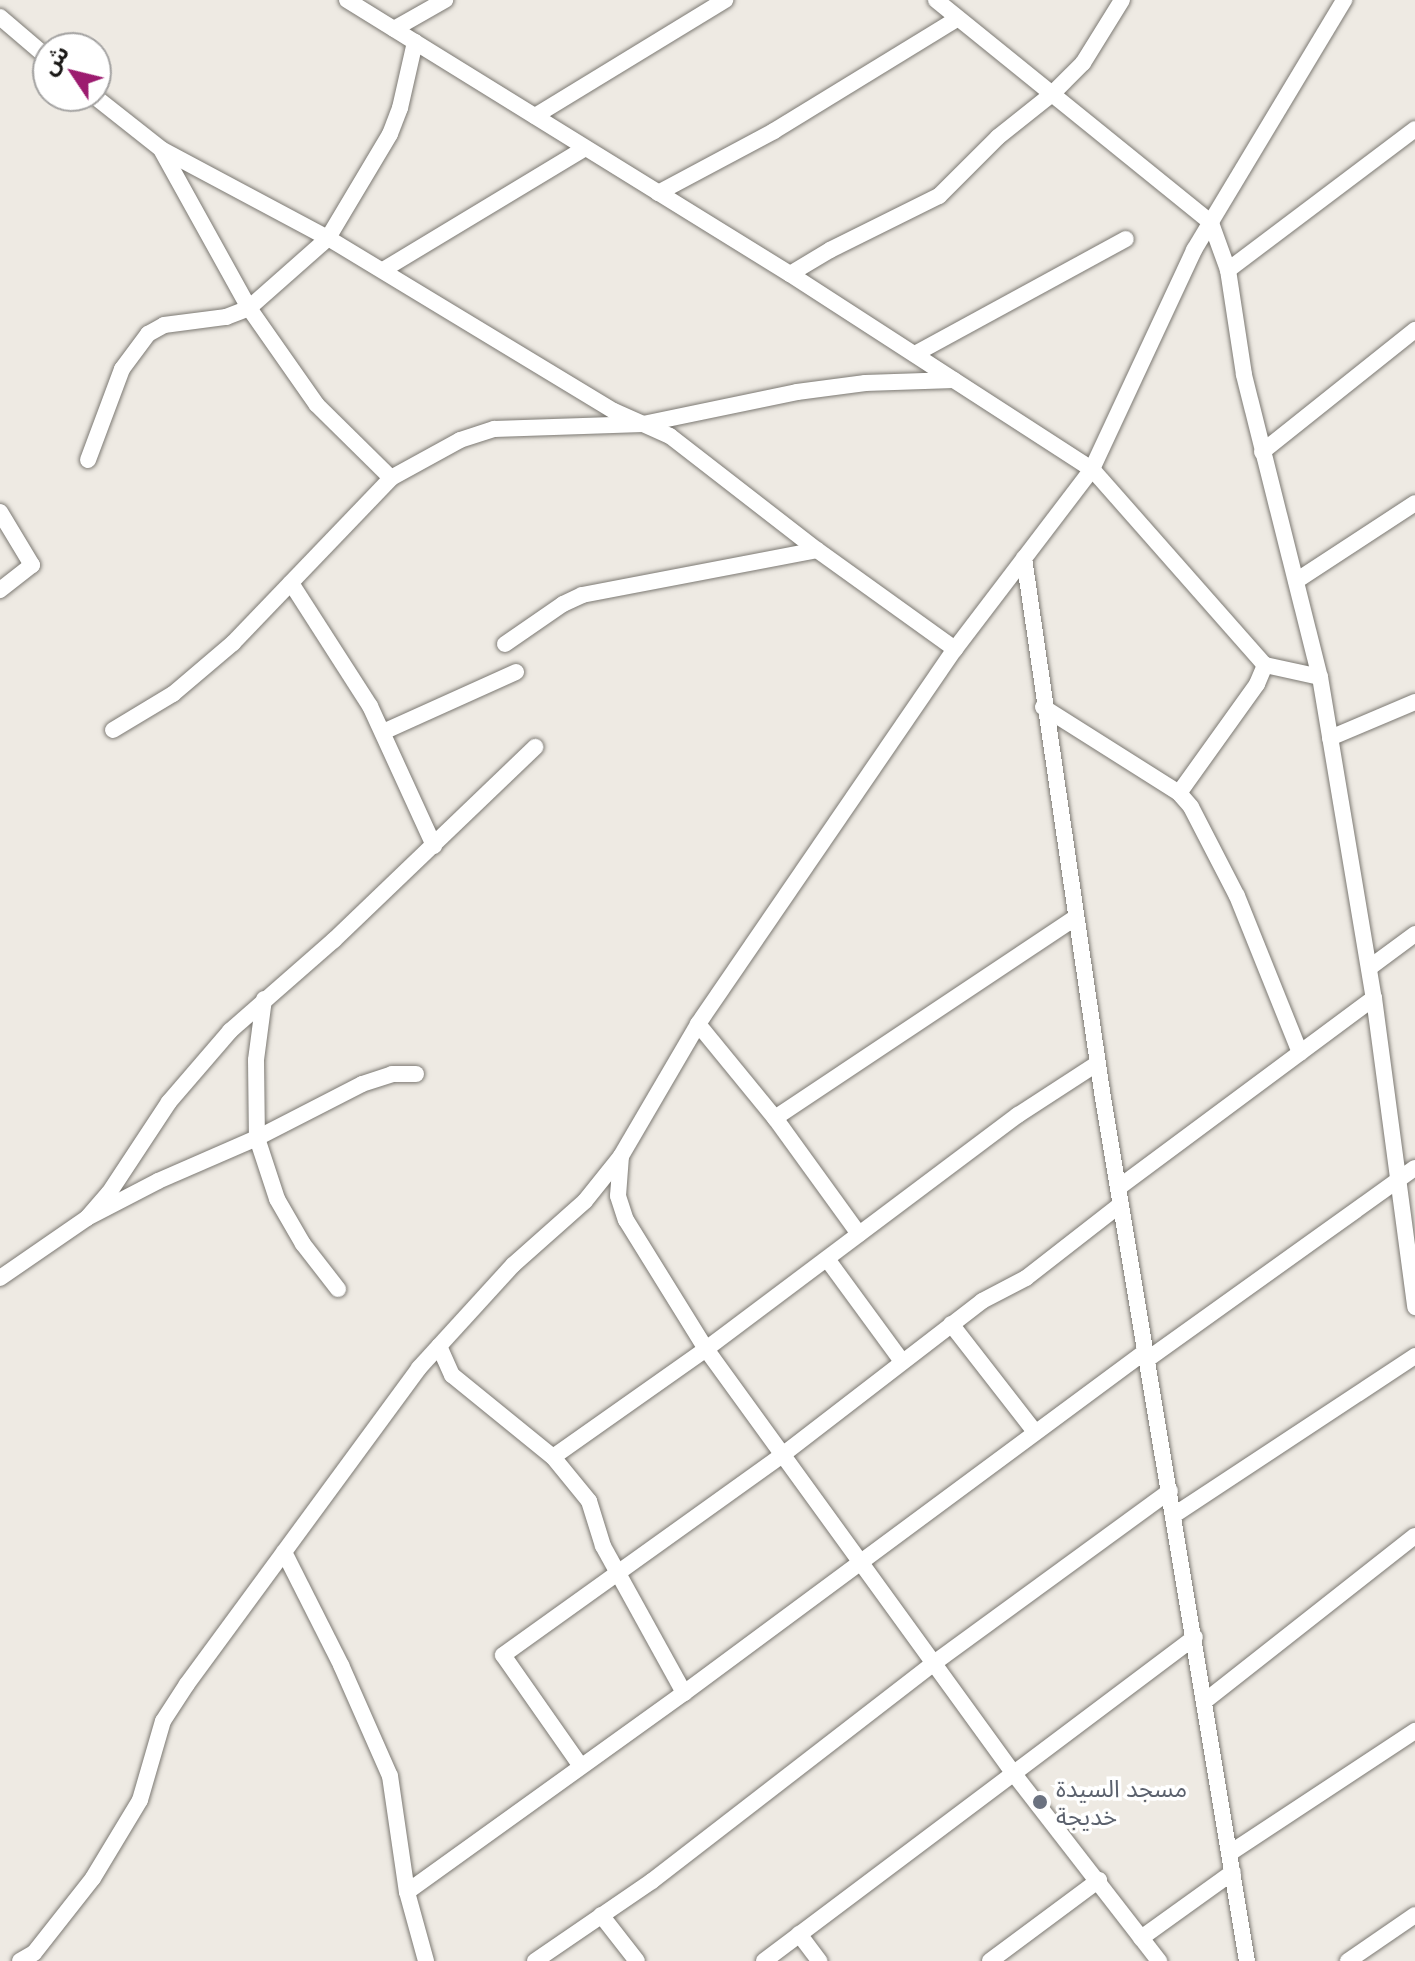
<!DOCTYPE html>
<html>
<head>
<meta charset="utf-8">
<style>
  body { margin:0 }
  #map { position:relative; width:1415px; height:1961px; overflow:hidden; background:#eeeae3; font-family:"Noto Sans","Noto Sans Arabic",sans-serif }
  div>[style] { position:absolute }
  .roads { filter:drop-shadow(0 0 2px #7c7973) drop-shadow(0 0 2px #7c7973) }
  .street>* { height:16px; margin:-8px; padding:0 8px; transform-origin:8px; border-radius:8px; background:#fff }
  .dots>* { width:22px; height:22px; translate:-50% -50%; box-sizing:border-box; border:4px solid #fff; border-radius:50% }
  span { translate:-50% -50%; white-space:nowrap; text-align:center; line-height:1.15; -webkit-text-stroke:7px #fff; paint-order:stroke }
  .worship-label { font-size:24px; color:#5b616d }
  .left { translate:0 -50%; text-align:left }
  .north { position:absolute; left:32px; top:32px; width:80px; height:80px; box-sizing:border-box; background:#fff; border:2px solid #a4a3a2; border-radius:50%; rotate:305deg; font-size:22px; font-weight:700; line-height:32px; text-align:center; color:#1b1917 }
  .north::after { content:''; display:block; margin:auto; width:28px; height:36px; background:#9c1b6f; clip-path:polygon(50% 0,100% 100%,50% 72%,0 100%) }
</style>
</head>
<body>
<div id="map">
  <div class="roads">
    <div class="street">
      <i style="left:347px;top:0;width:521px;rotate:31.74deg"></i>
      <i style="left:790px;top:274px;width:359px;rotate:32.9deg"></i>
      <i style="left:1092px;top:469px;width:261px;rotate:48.6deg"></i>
      <i style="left:1265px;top:665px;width:56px;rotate:12.3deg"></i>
      <i style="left:936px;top:0;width:354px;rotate:39deg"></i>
      <i style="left:1211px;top:223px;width:50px;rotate:70.1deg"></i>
      <i style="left:1228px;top:270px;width:106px;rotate:81.3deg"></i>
      <i style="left:1244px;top:375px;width:311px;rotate:75.9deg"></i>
      <i style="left:1320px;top:677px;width:326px;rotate:80.5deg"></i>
      <i style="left:1374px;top:998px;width:312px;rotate:82.4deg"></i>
      <i style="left:0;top:17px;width:63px;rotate:40.5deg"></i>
      <i style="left:394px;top:29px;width:59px;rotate:-29.6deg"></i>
      <i style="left:94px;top:96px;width:85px;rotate:38.3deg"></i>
      <i style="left:161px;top:149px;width:189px;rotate:28.1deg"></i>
      <i style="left:328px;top:238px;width:334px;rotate:31.2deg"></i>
      <i style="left:614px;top:411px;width:61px;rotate:24.1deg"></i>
      <i style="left:670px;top:436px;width:186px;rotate:37.8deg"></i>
      <i style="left:817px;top:550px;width:170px;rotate:35.7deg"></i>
      <i style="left:535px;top:116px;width:223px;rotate:-31.4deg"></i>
      <i style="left:162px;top:151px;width:179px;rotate:61deg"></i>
      <i style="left:249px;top:308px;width:118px;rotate:55deg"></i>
      <i style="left:317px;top:405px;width:104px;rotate:44.6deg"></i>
      <i style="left:658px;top:193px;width:132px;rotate:-28.1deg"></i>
      <i style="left:774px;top:131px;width:215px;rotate:-31.5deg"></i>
      <i style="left:383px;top:270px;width:236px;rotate:-31.1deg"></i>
      <i style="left:1228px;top:270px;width:234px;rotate:-37deg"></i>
      <i style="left:790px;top:274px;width:47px;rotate:-31deg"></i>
      <i style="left:830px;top:250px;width:122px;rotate:-26.4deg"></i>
      <i style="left:939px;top:196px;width:83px;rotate:-45deg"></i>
      <i style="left:998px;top:137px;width:69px;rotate:-38.5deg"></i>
      <i style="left:1052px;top:94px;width:44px;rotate:-45deg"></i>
      <i style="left:1083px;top:63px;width:74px;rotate:-58.2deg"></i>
      <i style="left:915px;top:354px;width:240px;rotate:-28.6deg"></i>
      <i style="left:1262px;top:452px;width:196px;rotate:-38.6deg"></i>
      <i style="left:88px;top:460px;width:97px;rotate:-69.5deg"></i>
      <i style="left:122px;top:369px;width:44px;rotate:-53.4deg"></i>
      <i style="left:148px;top:334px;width:18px;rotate:-29deg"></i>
      <i style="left:164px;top:325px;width:63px;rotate:-7.4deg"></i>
      <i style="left:226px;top:317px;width:25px;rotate:-21deg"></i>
      <i style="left:249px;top:308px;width:106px;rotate:-41.5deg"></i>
      <i style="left:328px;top:238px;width:121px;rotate:-59.2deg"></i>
      <i style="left:390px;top:134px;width:28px;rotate:-69deg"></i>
      <i style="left:400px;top:108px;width:68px;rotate:-77.2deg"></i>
      <i style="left:0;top:512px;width:62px;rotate:58.9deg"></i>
      <i style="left:32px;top:565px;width:41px;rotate:142deg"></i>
      <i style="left:1024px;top:558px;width:546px;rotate:81.68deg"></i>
      <i style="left:1103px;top:1098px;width:875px;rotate:80.53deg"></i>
      <i style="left:1296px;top:581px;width:142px;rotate:-33.2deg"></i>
      <i style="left:291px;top:583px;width:146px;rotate:57.3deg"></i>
      <i style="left:370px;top:706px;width:154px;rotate:65.4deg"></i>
      <i style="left:505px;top:644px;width:70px;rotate:-34.6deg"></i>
      <i style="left:563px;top:604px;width:21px;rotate:-25deg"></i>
      <i style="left:582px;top:595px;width:239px;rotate:-10.8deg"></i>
      <i style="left:1043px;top:707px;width:161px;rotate:32.3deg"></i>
      <i style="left:1179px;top:793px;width:18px;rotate:49deg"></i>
      <i style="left:1191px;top:807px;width:100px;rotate:62.7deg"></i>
      <i style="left:1237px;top:896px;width:169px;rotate:68.1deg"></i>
      <i style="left:113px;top:730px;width:70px;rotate:-31deg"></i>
      <i style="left:173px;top:694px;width:79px;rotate:-40.4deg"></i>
      <i style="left:233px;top:643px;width:228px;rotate:-46.2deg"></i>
      <i style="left:391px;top:478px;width:79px;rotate:-28.8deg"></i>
      <i style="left:460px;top:440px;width:36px;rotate:-18deg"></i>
      <i style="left:494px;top:429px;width:149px;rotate:-1.9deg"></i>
      <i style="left:643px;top:424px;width:157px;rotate:-11.7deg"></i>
      <i style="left:797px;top:392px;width:69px;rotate:-7.5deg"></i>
      <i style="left:865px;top:383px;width:89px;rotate:-1.9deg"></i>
      <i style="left:383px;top:732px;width:146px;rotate:-24.3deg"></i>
      <i style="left:1330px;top:738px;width:92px;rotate:-23deg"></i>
      <i style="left:1179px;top:793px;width:134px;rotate:-54.4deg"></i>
      <i style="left:1257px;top:684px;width:21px;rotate:-67deg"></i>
      <i style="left:1369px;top:968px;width:57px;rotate:-36.5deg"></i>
      <i style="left:264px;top:999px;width:62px;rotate:97.5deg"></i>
      <i style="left:256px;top:1060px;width:78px;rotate:89.3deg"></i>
      <i style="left:257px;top:1138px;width:64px;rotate:71.8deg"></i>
      <i style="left:277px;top:1199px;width:52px;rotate:60deg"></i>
      <i style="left:303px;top:1244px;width:57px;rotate:52.1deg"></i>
      <i style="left:698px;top:1024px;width:122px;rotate:50.7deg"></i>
      <i style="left:775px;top:1118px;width:143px;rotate:54.1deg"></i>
      <i style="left:775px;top:1118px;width:361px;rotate:-33.7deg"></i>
      <i style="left:621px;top:1156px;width:40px;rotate:94.3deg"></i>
      <i style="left:618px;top:1196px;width:25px;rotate:72deg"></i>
      <i style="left:626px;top:1220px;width:152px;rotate:58.2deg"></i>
      <i style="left:706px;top:1349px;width:525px;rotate:54.07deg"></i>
      <i style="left:1014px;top:1774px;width:237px;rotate:52.2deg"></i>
      <i style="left:1118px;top:1188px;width:319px;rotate:-36.6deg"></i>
      <i style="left:87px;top:1218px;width:33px;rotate:-49deg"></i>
      <i style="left:109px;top:1193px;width:109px;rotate:-56.6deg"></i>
      <i style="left:169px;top:1102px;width:94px;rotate:-49.3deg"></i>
      <i style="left:230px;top:1031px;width:138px;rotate:-41.2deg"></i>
      <i style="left:334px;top:940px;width:279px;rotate:-43.8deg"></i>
      <i style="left:827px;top:1259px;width:125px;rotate:53.8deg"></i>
      <i style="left:0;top:1278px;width:106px;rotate:-34.6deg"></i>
      <i style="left:87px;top:1218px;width:80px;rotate:-27.5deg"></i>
      <i style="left:158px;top:1181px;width:108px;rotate:-23.5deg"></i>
      <i style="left:257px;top:1138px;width:118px;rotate:-27.2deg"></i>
      <i style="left:362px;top:1084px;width:32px;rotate:-18deg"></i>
      <i style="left:392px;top:1074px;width:24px"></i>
      <i style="left:951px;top:1324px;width:137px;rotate:52.1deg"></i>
      <i style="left:439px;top:1346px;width:32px;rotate:66deg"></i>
      <i style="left:452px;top:1375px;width:130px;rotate:39.1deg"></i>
      <i style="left:553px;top:1457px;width:57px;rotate:50.7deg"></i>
      <i style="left:589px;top:1501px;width:47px;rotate:72.7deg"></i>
      <i style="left:603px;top:1546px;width:168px;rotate:61.1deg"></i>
      <i style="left:1148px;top:1359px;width:328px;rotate:-35.6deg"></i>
      <i style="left:553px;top:1457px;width:187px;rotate:-35.2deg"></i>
      <i style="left:706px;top:1349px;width:390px;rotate:-36.9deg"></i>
      <i style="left:1018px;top:1115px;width:95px;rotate:-33deg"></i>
      <i style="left:1174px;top:1515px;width:289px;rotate:-33.4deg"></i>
      <i style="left:284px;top:1552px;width:127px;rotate:63.2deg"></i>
      <i style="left:341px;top:1665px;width:121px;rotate:66.2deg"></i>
      <i style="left:390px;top:1776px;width:117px;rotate:81.7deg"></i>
      <i style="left:407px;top:1892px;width:72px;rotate:74.6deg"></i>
      <i style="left:1205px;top:1701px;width:267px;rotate:-38.2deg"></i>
      <i style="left:580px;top:1765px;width:134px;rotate:-125deg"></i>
      <i style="left:503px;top:1655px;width:342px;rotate:-35.6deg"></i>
      <i style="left:781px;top:1456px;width:254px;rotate:-37.6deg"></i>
      <i style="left:982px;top:1301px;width:50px;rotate:-27.6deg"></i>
      <i style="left:1026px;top:1278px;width:120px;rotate:-37.9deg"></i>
      <i style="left:1230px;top:1853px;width:222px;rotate:-33.4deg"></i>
      <i style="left:407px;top:1892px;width:341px;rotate:-35.7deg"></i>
      <i style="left:684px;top:1693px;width:575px;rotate:-36.51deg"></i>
      <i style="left:601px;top:1915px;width:58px;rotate:52deg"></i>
      <i style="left:799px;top:1934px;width:34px;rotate:53deg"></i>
      <i style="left:1141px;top:1938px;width:113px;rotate:-35.7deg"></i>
      <i style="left:20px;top:1961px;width:16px;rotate:-30deg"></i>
      <i style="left:34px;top:1953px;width:95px;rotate:-51.8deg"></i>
      <i style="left:93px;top:1878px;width:91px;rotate:-58.9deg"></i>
      <i style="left:140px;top:1800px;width:82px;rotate:-73.8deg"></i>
      <i style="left:163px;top:1721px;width:44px;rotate:-57deg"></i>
      <i style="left:187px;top:1684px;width:392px;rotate:-53.7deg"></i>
      <i style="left:419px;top:1368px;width:139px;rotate:-47.6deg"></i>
      <i style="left:513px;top:1265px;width:96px;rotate:-41.6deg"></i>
      <i style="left:585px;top:1201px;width:58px;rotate:-51.3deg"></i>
      <i style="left:621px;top:1156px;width:153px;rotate:-59.7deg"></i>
      <i style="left:698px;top:1024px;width:455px;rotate:-55.6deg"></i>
      <i style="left:955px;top:649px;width:226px;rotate:-52.7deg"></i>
      <i style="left:1092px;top:469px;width:242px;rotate:-65deg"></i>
      <i style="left:1194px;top:250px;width:292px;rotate:-59deg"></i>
      <i style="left:535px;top:1961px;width:142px;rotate:-34.4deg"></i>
      <i style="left:652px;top:1881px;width:356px;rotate:-37.7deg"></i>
      <i style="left:934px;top:1663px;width:292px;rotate:-36.1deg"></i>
      <i style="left:764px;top:1961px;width:539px;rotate:-36.93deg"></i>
      <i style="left:990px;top:1961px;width:136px;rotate:-36.6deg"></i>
      <i style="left:1348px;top:1961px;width:81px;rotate:-34.5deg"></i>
    </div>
  </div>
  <div class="dots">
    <i style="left:1040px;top:1802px;background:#6b7280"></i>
  </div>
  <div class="worship-label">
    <span class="left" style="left:1056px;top:1802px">مسجد السيدة<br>خديجة</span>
  </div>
  <div class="north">ش</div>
</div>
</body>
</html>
